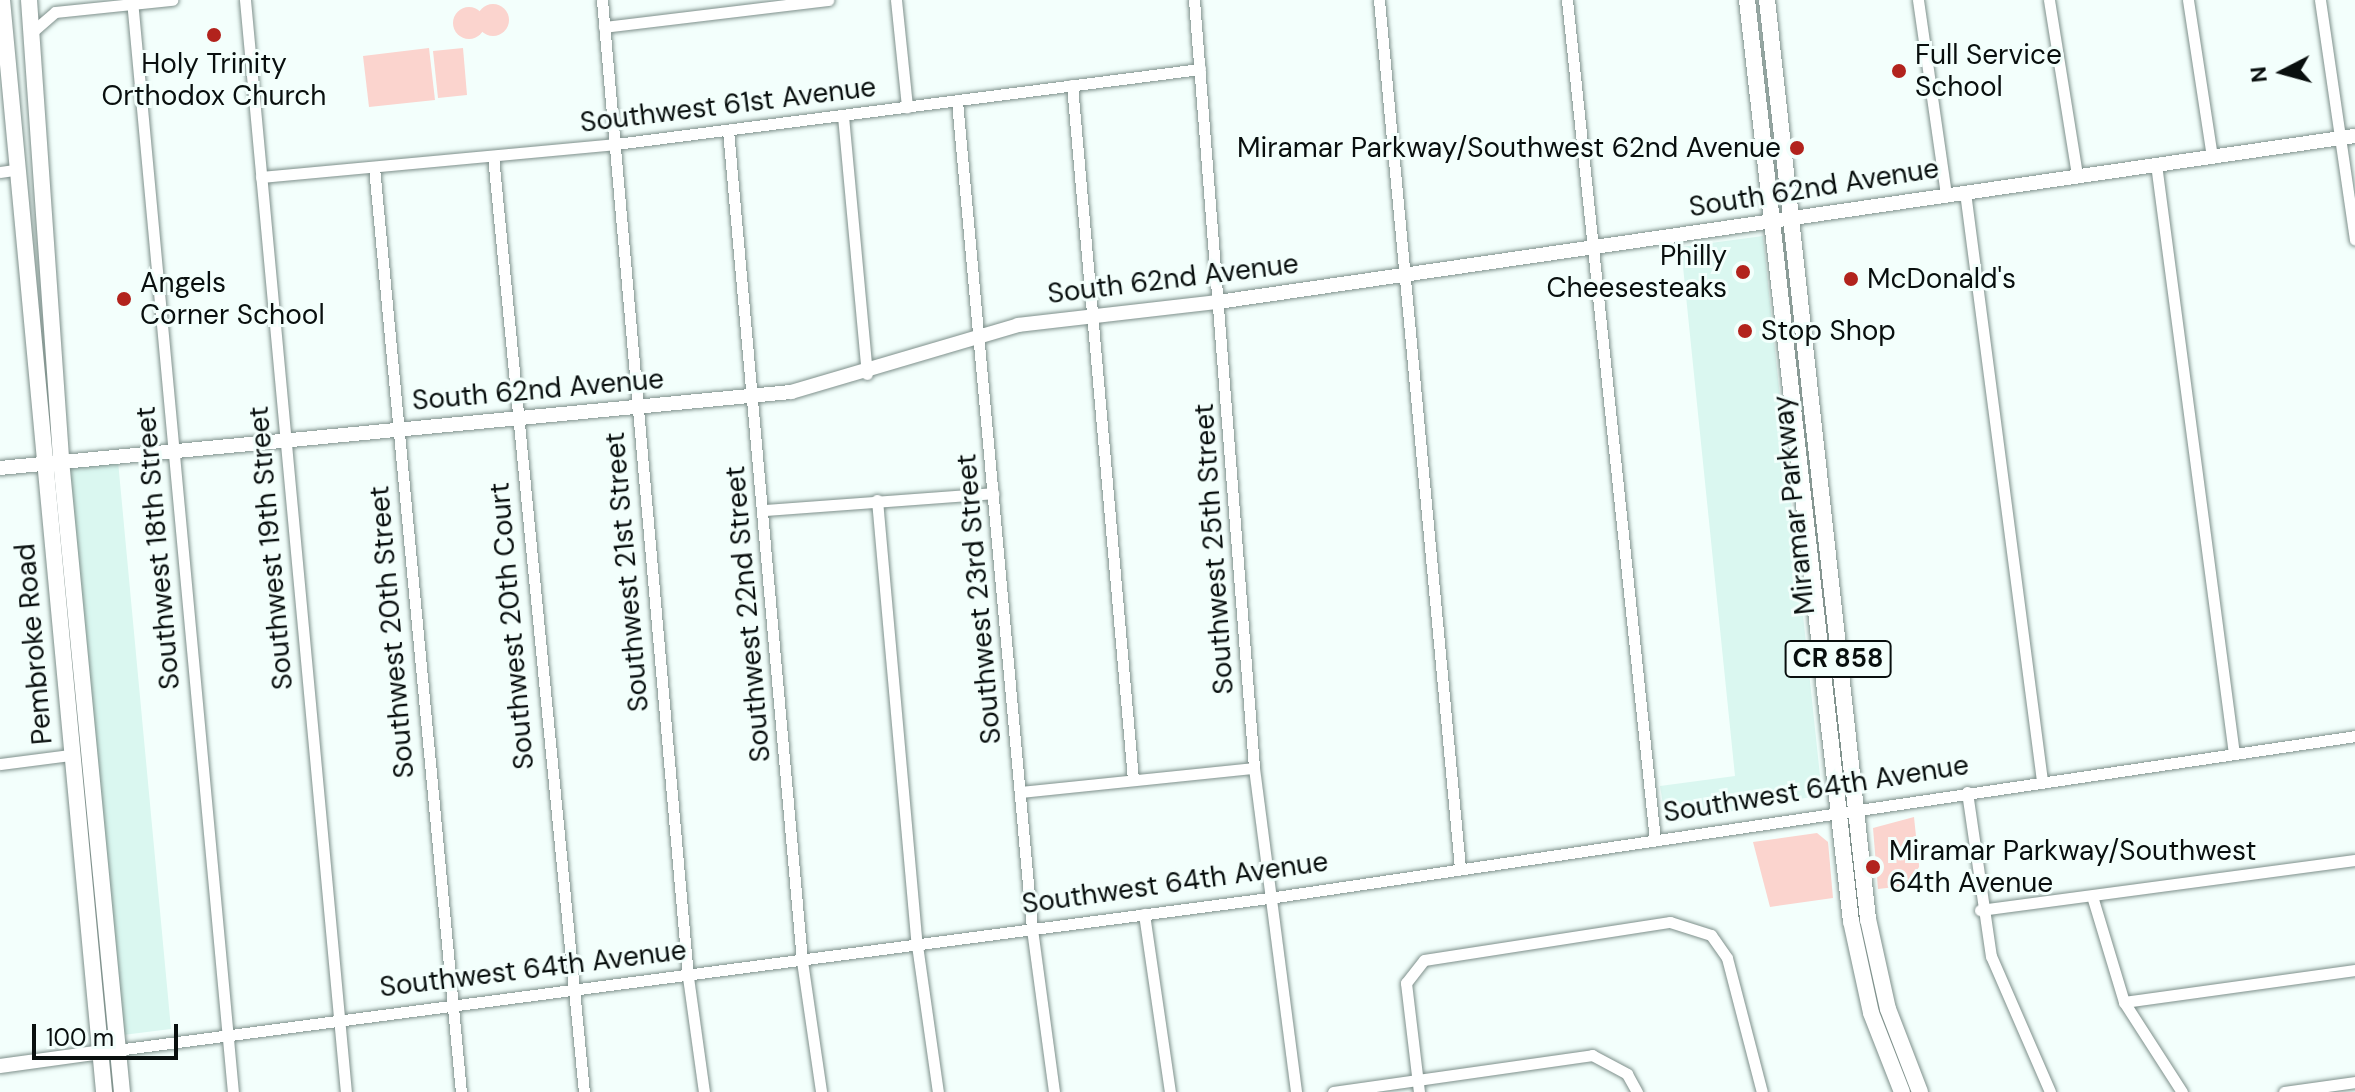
<!DOCTYPE html>
<html>
<head>
<meta charset="utf-8">
<style>
  body { margin:0 }
  #map { position:relative; width:2355px; height:1092px; overflow:hidden; background:#f3fffc; font-family:"DM Sans",sans-serif }
  div>[style] { position:absolute }
  .built>* { inset:0; background:#daf7f0 }
  .green>* { inset:0; background:#fbd4ce }
  .round { border-radius:50% }
  .roads { filter:drop-shadow(0 0 2px #7e908b) drop-shadow(0 0 2px #7e908b) }
  .minor>* { height:11px; margin:-5.5px; padding:0 5.5px; transform-origin:5.5px; border-radius:5.5px; background:#fff }
  .tertiary>* { height:14px; margin:-7px; padding:0 7px; transform-origin:7px; border-radius:7px; background:#fff }
  .secondary>* { height:16px; margin:-8px; padding:0 8px; transform-origin:8px; border-radius:8px; background:#fff }
  .primary>* { height:16px; margin:-8px; padding:0 8px; transform-origin:8px; border-radius:8px; background:#fff }
  .dots>* { width:22px; height:22px; translate:-50% -50%; box-sizing:border-box; border:4px solid #f3fffc; border-radius:50% }
  span { translate:-50% -50%; white-space:nowrap; text-align:center; line-height:1.15; -webkit-text-stroke:6px #f3fffc; paint-order:stroke }
  .shield-label span { padding:2px 6px; background:#f3fffc; border:2px solid; border-radius:6px; -webkit-text-stroke-width:0 }
  .shield-label { font-size:26px; color:#090f0e; font-weight:700 }
  .poi-label { font-size:28px; color:#090f0e }
  .left { translate:0 -50%; text-align:left }
  .right { translate:-100% -50%; text-align:right }
  .street-label { font-size:28px; color:#090f0e }
  .north { position:absolute; left:2243px; top:32px; width:80px; height:80px; -webkit-text-stroke:6px #f3fffc; paint-order:stroke; rotate:264deg; font-size:22px; font-weight:700; line-height:32px; text-align:center; color:#090f0e }
  .north::after { content:''; display:block; margin:auto; width:28px; height:36px; background:#090f0e; clip-path:polygon(50% 0,100% 100%,50% 72%,0 100%) }
  .scale { position:absolute; left:32px; top:1024px; width:146px; height:36px; box-sizing:border-box; border:4px solid #090f0e; border-top:0; padding-left:10px; font-size:24px; line-height:28px; white-space:nowrap; color:#090f0e; -webkit-text-stroke:6px #f3fffc; paint-order:stroke }
</style>
</head>
<body>
<div id="map">
  <div class="built">
    <i style="clip-path:polygon(1763px 236px,1822px 795px,1666px 823px,1660px 786px,1735px 776px,1681px 247px)"></i>
    <i style="clip-path:polygon(118px 461px,171px 1029px,123px 1035px,68px 467px)"></i>
  </div>
  <div class="green">
    <i class="round" style="left:477px;top:4px;width:32px;height:32px"></i>
    <i class="round" style="left:453px;top:7px;width:32px;height:32px"></i>
    <i style="clip-path:polygon(429px 48px,435px 100px,369px 107px,363px 56px)"></i>
    <i style="clip-path:polygon(463px 48px,467px 95px,438px 98px,433px 51px)"></i>
    <i style="clip-path:polygon(1914px 817px,1921px 884px,1878px 889px,1873px 828px)"></i>
    <i style="clip-path:polygon(1817px 833px,1828px 842px,1833px 898px,1770px 907px,1753px 842px)"></i>
  </div>
  <div class="roads">
    <div class="minor">
      <i style="left:132px;top:0;width:1097px;rotate:84.72deg"></i>
      <i style="left:245px;top:0;width:1097px;rotate:84.72deg"></i>
      <i style="left:602px;top:0;width:981px;rotate:84.97deg"></i>
      <i style="left:688px;top:977px;width:116px;rotate:82.1deg"></i>
      <i style="left:896px;top:0;width:108px;rotate:84.1deg"></i>
      <i style="left:1194px;top:0;width:770px;rotate:85.53deg"></i>
      <i style="left:1254px;top:768px;width:327px;rotate:82.6deg"></i>
      <i style="left:1379px;top:0;width:872px;rotate:84.67deg"></i>
      <i style="left:1567px;top:0;width:845px;rotate:84.02deg"></i>
      <i style="left:1918px;top:0;width:197px;rotate:81.8deg"></i>
      <i style="left:2049px;top:0;width:177px;rotate:80.9deg"></i>
      <i style="left:2188px;top:0;width:159px;rotate:81.3deg"></i>
      <i style="left:2320px;top:0;width:242px;rotate:81.7deg"></i>
      <i style="left:604px;top:27px;width:226px;rotate:-6.9deg"></i>
      <i style="left:32px;top:32px;width:30px;rotate:-41deg"></i>
      <i style="left:55px;top:12px;width:118px;rotate:-5.9deg"></i>
      <i style="left:1072px;top:85px;width:697px;rotate:84.98deg"></i>
      <i style="left:957px;top:101px;width:831px;rotate:84.82deg"></i>
      <i style="left:1032px;top:929px;width:164px;rotate:82.3deg"></i>
      <i style="left:843px;top:116px;width:259px;rotate:84.7deg"></i>
      <i style="left:728px;top:130px;width:834px;rotate:84.91deg"></i>
      <i style="left:802px;top:961px;width:132px;rotate:81.7deg"></i>
      <i style="left:493px;top:156px;width:940px;rotate:84.45deg"></i>
      <i style="left:2156px;top:164px;width:595px;rotate:82.47deg"></i>
      <i style="left:374px;top:167px;width:929px;rotate:84.63deg"></i>
      <i style="left:0;top:172px;width:15px;rotate:-8deg"></i>
      <i style="left:261px;top:177px;width:357px;rotate:-5.3deg"></i>
      <i style="left:616px;top:144px;width:589px;rotate:-7.32deg"></i>
      <i style="left:1965px;top:192px;width:594px;rotate:82.55deg"></i>
      <i style="left:877px;top:500px;width:447px;rotate:84.9deg"></i>
      <i style="left:917px;top:945px;width:148px;rotate:81.9deg"></i>
      <i style="left:764px;top:510px;width:230px;rotate:-4.2deg"></i>
      <i style="left:0;top:764px;width:71px;rotate:-7.3deg"></i>
      <i style="left:1021px;top:792px;width:234px;rotate:-5.9deg"></i>
      <i style="left:1967px;top:792px;width:166px;rotate:81.7deg"></i>
      <i style="left:1991px;top:956px;width:148px;rotate:66.5deg"></i>
      <i style="left:2092px;top:896px;width:111px;rotate:73.2deg"></i>
      <i style="left:2124px;top:1002px;width:107px;rotate:57.2deg"></i>
      <i style="left:1980px;top:910px;width:378px;rotate:-7.6deg"></i>
      <i style="left:1144px;top:914px;width:180px;rotate:81.7deg"></i>
      <i style="left:2124px;top:1002px;width:233px;rotate:-7.9deg"></i>
      <i style="left:117px;top:1050px;width:1162px;rotate:-7.52deg"></i>
      <i style="left:1269px;top:898px;width:1098px;rotate:-8.48deg"></i>
      <i style="left:1333px;top:1092px;width:262px;rotate:-8.1deg"></i>
      <i style="left:1592px;top:1055px;width:40px;rotate:28deg"></i>
      <i style="left:1627px;top:1074px;width:21px;rotate:61deg"></i>
      <i style="left:1419px;top:1092px;width:110px;rotate:-96.8deg"></i>
      <i style="left:1406px;top:983px;width:29px;rotate:-52deg"></i>
      <i style="left:1424px;top:960px;width:249px;rotate:-8.8deg"></i>
      <i style="left:1670px;top:922px;width:43px;rotate:17.6deg"></i>
      <i style="left:1711px;top:935px;width:28px;rotate:55deg"></i>
      <i style="left:1727px;top:958px;width:138px;rotate:75.4deg"></i>
      <i style="left:2284px;top:1092px;width:72px;rotate:-8deg"></i>
    </div>
    <div class="tertiary">
      <i style="left:0;top:468px;width:795px;rotate:-5.49deg"></i>
      <i style="left:791px;top:392px;width:237px;rotate:-16.4deg"></i>
      <i style="left:1018px;top:325px;width:201px;rotate:-6.6deg"></i>
      <i style="left:1218px;top:302px;width:1149px;rotate:-8.31deg"></i>
      <i style="left:0;top:1066px;width:111px;rotate:-7.8deg"></i>
    </div>
    <div class="secondary">
      <i style="left:2px;top:0;width:1097px;rotate:84.66deg"></i>
      <i style="left:29px;top:0;width:461px;rotate:86deg"></i>
      <i style="left:61px;top:460px;width:635px;rotate:84.49deg"></i>
    </div>
    <div class="primary">
      <i style="left:1747px;top:0;width:927px;rotate:83.56deg"></i>
      <i style="left:1851px;top:921px;width:94px;rotate:77.7deg"></i>
      <i style="left:1871px;top:1013px;width:85px;rotate:68.6deg"></i>
      <i style="left:1767px;top:0;width:925px;rotate:83.73deg"></i>
      <i style="left:1868px;top:919px;width:92px;rotate:77.5deg"></i>
      <i style="left:1888px;top:1009px;width:89px;rotate:68.9deg"></i>
    </div>
  </div>
  <div class="dots">
    <i style="left:214px;top:35px;background:#b2231d"></i>
    <i style="left:1899px;top:71px;background:#b2231d"></i>
    <i style="left:1797px;top:148px;background:#b2231d"></i>
    <i style="left:1743px;top:272px;background:#b2231d"></i>
    <i style="left:1851px;top:279px;background:#b2231d"></i>
    <i style="left:124px;top:299px;background:#b2231d"></i>
    <i style="left:1745px;top:331px;background:#b2231d"></i>
    <i style="left:1873px;top:867px;background:#b2231d"></i>
  </div>
  <div class="shield-label">
    <span style="left:1838px;top:659px">CR 858</span>
  </div>
  <div class="poi-label">
    <span class="left" style="left:1915px;top:71px">Full Service<br>School</span>
    <span style="left:214px;top:80px">Holy Trinity<br>Orthodox Church</span>
    <span class="right" style="left:1781px;top:148px">Miramar Parkway/Southwest 62nd Avenue</span>
    <span class="right" style="left:1727px;top:272px">Philly<br>Cheesesteaks</span>
    <span class="left" style="left:1867px;top:279px">McDonald's</span>
    <span class="left" style="left:140px;top:299px">Angels<br>Corner School</span>
    <span class="left" style="left:1761px;top:331px">Stop Shop</span>
    <span class="left" style="left:1889px;top:867px">Miramar Parkway/Southwest<br>64th Avenue</span>
  </div>
  <div class="street-label">
    <span style="left:728px;top:105px;rotate:-7deg">Southwest 61st Avenue</span>
    <span style="left:1814px;top:188px;rotate:-9deg">South 62nd Avenue</span>
    <span style="left:1173px;top:279px;rotate:-7deg">South 62nd Avenue</span>
    <span style="left:538px;top:390px;rotate:-5deg">South 62nd Avenue</span>
    <span style="left:1794px;top:505px;rotate:-96deg">Miramar Parkway</span>
    <span style="left:158px;top:548px;rotate:-95deg">Southwest 18th Street</span>
    <span style="left:271px;top:548px;rotate:-95deg">Southwest 19th Street</span>
    <span style="left:1214px;top:549px;rotate:-94deg">Southwest 25th Street</span>
    <span style="left:627px;top:572px;rotate:-95deg">Southwest 21st Street</span>
    <span style="left:979px;top:599px;rotate:-95deg">Southwest 23rd Street</span>
    <span style="left:748px;top:614px;rotate:-95deg">Southwest 22nd Street</span>
    <span style="left:512px;top:626px;rotate:-95deg">Southwest 20th Court</span>
    <span style="left:392px;top:632px;rotate:-95deg">Southwest 20th Street</span>
    <span style="left:34px;top:644px;rotate:-95deg">Pembroke Road</span>
    <span style="left:1816px;top:789px;rotate:-9deg">Southwest 64th Avenue</span>
    <span style="left:1175px;top:883px;rotate:-8deg">Southwest 64th Avenue</span>
    <span style="left:533px;top:969px;rotate:-7deg">Southwest 64th Avenue</span>
  </div>
  <div class="north">N</div>
  <div class="scale">100 m</div>
</div>
</body>
</html>
